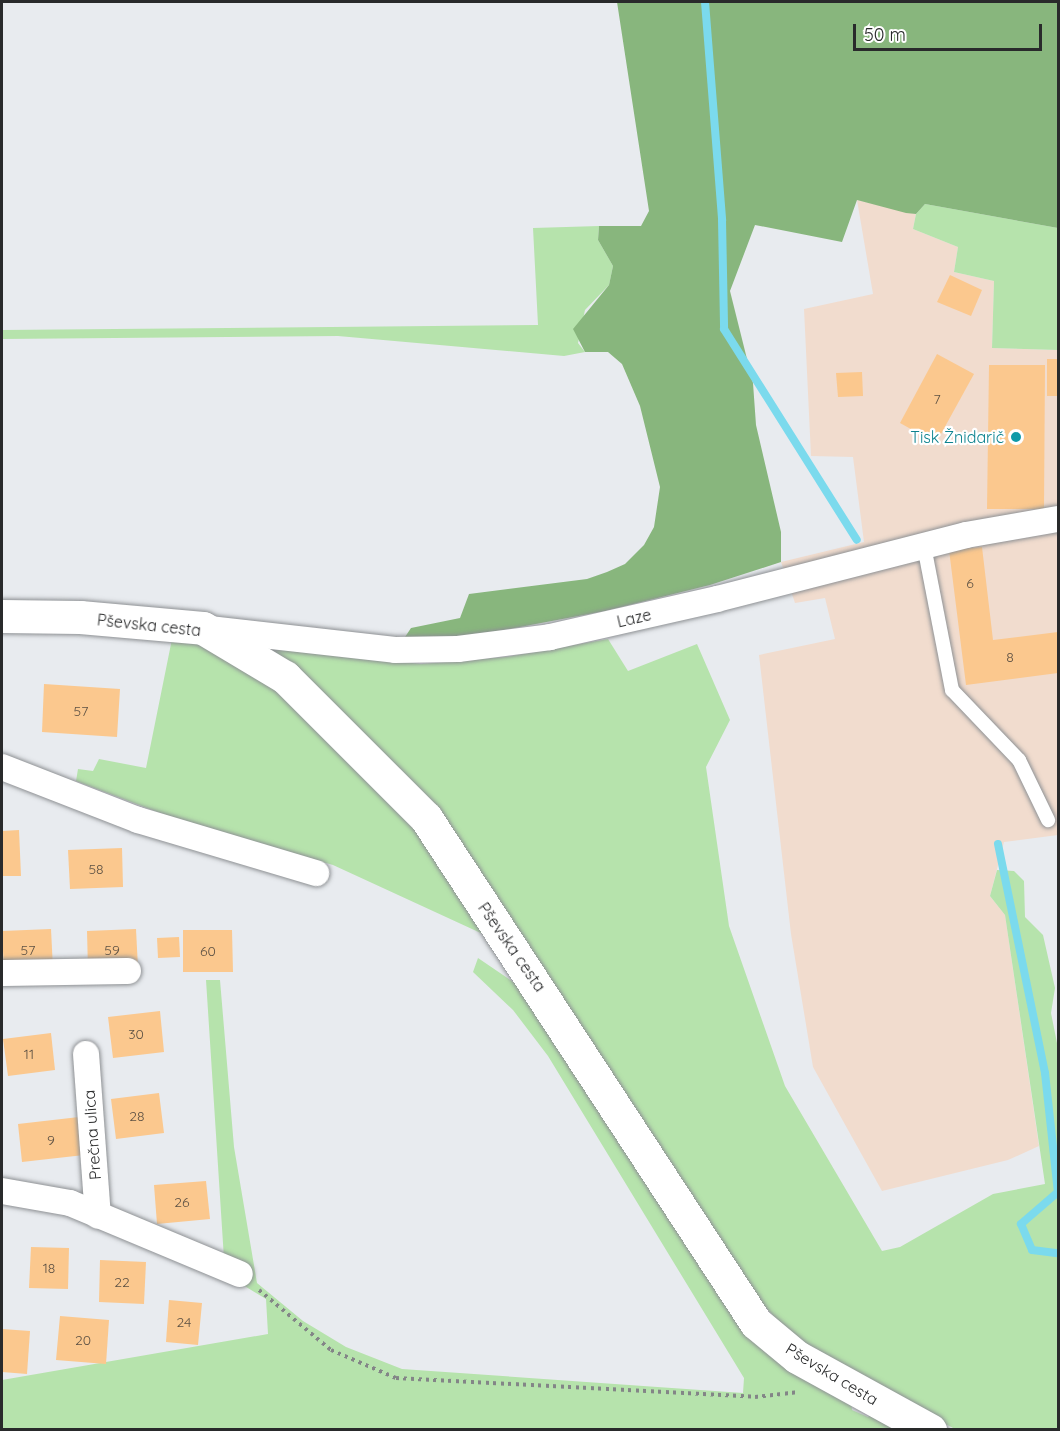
<!DOCTYPE html>
<html>
<head>
<meta charset="utf-8">
<style>
  body { margin:0 }
  #map { position:relative; width:1060px; height:1431px; overflow:hidden; background:#e8ebef; font-family:Quicksand,sans-serif }
  div>[style] { position:absolute }
  .industrial>* { inset:0; background:#f1dcce }
  .green>* { inset:0; background:#b6e3ac }
  .forest>* { inset:0; background:#88b67d }
  .stream>* { height:8px; margin:-4px; padding:0 4px; transform-origin:4px; border-radius:4px; background:#7bdaed }
  .building>* { inset:0; background:#fbc88e }
  .path>* { height:4px; margin-top:-2px; transform-origin:0; background:repeating-linear-gradient(90deg,#838587 0 3px,transparent 0 7.5px) }
  .roads { filter:drop-shadow(0 0 2px #8e9194) drop-shadow(0 0 2px #8e9194) }
  .lane>* { height:14px; margin:-7px; padding:0 7px; transform-origin:7px; border-radius:7px; background:#fff }
  .street>* { height:26px; margin:-13px; padding:0 13px; transform-origin:13px; border-radius:13px; background:#fff }
  .secondary>* { height:33px; margin:-16.5px; padding:0 16.5px; transform-origin:16.5px; border-radius:16.5px; background:#fff }
  .dots>* { width:16px; height:16px; translate:-50% -50%; box-sizing:border-box; border:3px solid #fff; border-radius:50% }
  span { translate:-50% -50%; white-space:nowrap; text-align:center; line-height:1.15; -webkit-text-stroke:4.5px #fff; paint-order:stroke }
  .number-label { font-size:14px; color:#5e5244 }
  .number-label span { -webkit-text-stroke-width:0 }
  .culture-label { font-size:16px; color:#0d838f }
  .right { translate:-100% -50%; text-align:right }
  .street-label { font-size:16px; color:#292a2b }
  .frame { position:absolute; inset:0; border:3px solid #292a2b; pointer-events:none }
  .scale { position:absolute; left:853px; top:24px; width:189px; height:27px; box-sizing:border-box; border:3px solid #292a2b; border-top:0; padding-left:8px; font-size:18px; line-height:21px; white-space:nowrap; color:#292a2b; -webkit-text-stroke:4px #fff; paint-order:stroke }
</style>
</head>
<body>
<div id="map">
  <div class="industrial">
    <i style="clip-path:polygon(857px 200px,916px 214px,913px 229px,958px 247px,954px 272px,994px 281px,992px 348px,1058px 350px,1058px 835px,1004px 842px,990px 896px,1005px 915px,1039px 1146px,1008px 1160px,882px 1191px,813px 1067px,791px 934px,759px 655px,835px 639px,825px 598px,795px 603px,781px 562px,864px 542px,853px 457px,811px 456px,804px 309px,873px 294px)"></i>
  </div>
  <div class="green">
    <i style="clip-path:polygon(925px 204px,1058px 228px,1058px 350px,992px 348px,994px 281px,954px 272px,958px 247px,913px 229px,916px 214px)"></i>
    <i style="clip-path:polygon(599px 226px,598px 240px,613px 266px,609px 285px,585px 310px,578px 343px,585px 352px,564px 356px,338px 336px,2px 339px,2px 330px,538px 325px,533px 228px)"></i>
    <i style="clip-path:polygon(185px 638px,421px 664px,506px 657px,608px 639px,628px 671px,697px 644px,730px 720px,706px 767px,729px 926px,785px 1086px,882px 1251px,900px 1247px,993px 1194px,1045px 1184px,1005px 915px,990px 896px,997px 870px,1014px 871px,1024px 881px,1025px 917px,1043px 935px,1055px 988px,1051px 1013px,1058px 1048px,1058px 1429px,955px 1429px,827px 1362px,778px 1321px,744px 1283px,511px 947px,333px 865px,189px 824px,76px 781px,78px 769px,93px 771px,99px 759px,146px 768px,172px 639px)"></i>
    <i style="clip-path:polygon(478px 958px,519px 986px,722px 1296px,851px 1402px,852px 1410px,868px 1417px,873px 1412px,907px 1430px,2px 1430px,2px 1380px,268px 1334px,266px 1299px,225px 1274px,206px 980px,220px 980px,234px 1147px,257px 1283px,303px 1321px,346px 1347px,402px 1369px,743px 1393px,744px 1378px,548px 1056px,513px 1010px,473px 972px)"></i>
  </div>
  <div class="forest">
    <i style="clip-path:polygon(617px 2px,1058px 2px,1058px 228px,925px 204px,916px 214px,906px 213px,857px 200px,842px 242px,755px 225px,730px 291px,753px 383px,756px 425px,781px 532px,781px 562px,710px 585px,605px 611px,451px 640px,405px 637px,411px 628px,460px 618px,469px 594px,587px 579px,607px 572px,625px 564px,644px 545px,654px 527px,660px 487px,640px 406px,622px 364px,608px 352px,585px 352px,573px 329px,609px 285px,613px 266px,598px 240px,599px 226px,641px 226px,649px 211px)"></i>
  </div>
  <div class="stream">
    <i style="left:705px;top:2px;width:219px;rotate:85.5deg"></i>
    <i style="left:722px;top:220px;width:109px;rotate:88.9deg"></i>
    <i style="left:724px;top:329px;width:249px;rotate:57.8deg"></i>
    <i style="left:998px;top:844px;width:234px;rotate:78.4deg"></i>
    <i style="left:1045px;top:1073px;width:120px;rotate:83.8deg"></i>
    <i style="left:1058px;top:1192px;width:49px;rotate:139.1deg"></i>
    <i style="left:1021px;top:1224px;width:28px;rotate:67deg"></i>
    <i style="left:1032px;top:1250px;width:26px;rotate:7deg"></i>
  </div>
  <div class="building">
    <i style="clip-path:polygon(950px 275px,982px 290px,971px 316px,937px 302px)"></i>
    <i style="clip-path:polygon(937px 354px,974px 374px,936px 443px,900px 423px)"></i>
    <i style="clip-path:polygon(1047px 359px,1058px 359px,1058px 396px,1047px 396px)"></i>
    <i style="clip-path:polygon(989px 365px,1045px 365px,1044px 509px,987px 509px)"></i>
    <i style="clip-path:polygon(862px 372px,863px 396px,838px 397px,836px 373px)"></i>
    <i style="clip-path:polygon(982px 547px,993px 640px,1058px 632px,1058px 673px,966px 685px,949px 550px)"></i>
    <i style="clip-path:polygon(44px 684px,120px 689px,117px 737px,42px 732px)"></i>
    <i style="clip-path:polygon(19px 830px,21px 876px,2px 876px,2px 831px)"></i>
    <i style="clip-path:polygon(122px 848px,123px 887px,70px 889px,68px 850px)"></i>
    <i style="clip-path:polygon(51px 929px,53px 969px,4px 970px,2px 931px)"></i>
    <i style="clip-path:polygon(136px 929px,138px 968px,88px 970px,87px 931px)"></i>
    <i style="clip-path:polygon(183px 930px,232px 930px,233px 972px,183px 972px)"></i>
    <i style="clip-path:polygon(179px 937px,180px 957px,158px 958px,157px 938px)"></i>
    <i style="clip-path:polygon(160px 1011px,164px 1052px,113px 1058px,108px 1017px)"></i>
    <i style="clip-path:polygon(51px 1033px,55px 1070px,8px 1076px,3px 1039px)"></i>
    <i style="clip-path:polygon(159px 1093px,164px 1133px,116px 1139px,111px 1099px)"></i>
    <i style="clip-path:polygon(79px 1117px,84px 1155px,22px 1162px,18px 1124px)"></i>
    <i style="clip-path:polygon(206px 1181px,210px 1219px,157px 1224px,154px 1185px)"></i>
    <i style="clip-path:polygon(31px 1247px,69px 1248px,68px 1289px,29px 1288px)"></i>
    <i style="clip-path:polygon(100px 1260px,146px 1262px,144px 1304px,99px 1302px)"></i>
    <i style="clip-path:polygon(169px 1300px,202px 1303px,198px 1345px,166px 1342px)"></i>
    <i style="clip-path:polygon(60px 1316px,109px 1320px,106px 1364px,56px 1360px)"></i>
    <i style="clip-path:polygon(2px 1329px,30px 1331px,27px 1374px,2px 1372px)"></i>
  </div>
  <div class="path">
    <i style="left:259px;top:1290px;width:94px;rotate:39.8deg"></i>
    <i style="left:331px;top:1350px;width:71px;rotate:23.3deg"></i>
    <i style="left:396px;top:1378px;width:360px;rotate:3deg"></i>
    <i style="left:755px;top:1397px;width:44px;rotate:-6.5deg"></i>
  </div>
  <div class="roads">
    <div class="lane">
      <i style="left:924px;top:546px;width:147px;rotate:79deg"></i>
      <i style="left:952px;top:690px;width:97px;rotate:46.3deg"></i>
      <i style="left:1019px;top:760px;width:67px;rotate:64.2deg"></i>
    </div>
    <div class="street">
      <i style="left:209px;top:629px;width:187px;rotate:6.4deg"></i>
      <i style="left:395px;top:650px;width:63px;rotate:-0.9deg"></i>
      <i style="left:458px;top:649px;width:93px;rotate:-7.4deg"></i>
      <i style="left:550px;top:637px;width:171px;rotate:-12.8deg"></i>
      <i style="left:717px;top:599px;width:257px;rotate:-14.4deg"></i>
      <i style="left:966px;top:535px;width:93px;rotate:-9.9deg"></i>
      <i style="left:2px;top:767px;width:146px;rotate:21.3deg"></i>
      <i style="left:138px;top:820px;width:186px;rotate:16.6deg"></i>
      <i style="left:2px;top:973px;width:126px;rotate:-0.9deg"></i>
      <i style="left:86px;top:1054px;width:162px;rotate:85.8deg"></i>
      <i style="left:2px;top:1191px;width:69px;rotate:10deg"></i>
      <i style="left:70px;top:1203px;width:184px;rotate:22.7deg"></i>
    </div>
    <div class="secondary">
      <i style="left:2px;top:616px;width:78px;rotate:0.7deg"></i>
      <i style="left:80px;top:617px;width:123px;rotate:5.1deg"></i>
      <i style="left:203px;top:628px;width:96px;rotate:30.9deg"></i>
      <i style="left:285px;top:677px;width:199px;rotate:45deg"></i>
      <i style="left:426px;top:818px;width:603px;rotate:56.84deg"></i>
      <i style="left:756px;top:1323px;width:53px;rotate:39.7deg"></i>
      <i style="left:797px;top:1357px;width:152px;rotate:28.8deg"></i>
    </div>
  </div>
  <div class="dots">
    <i style="left:1016px;top:437px;background:#0f9aa8"></i>
  </div>
  <div class="number-label">
    <span style="left:937px;top:399px">7</span>
    <span style="left:970px;top:583px">6</span>
    <span style="left:1010px;top:657px">8</span>
    <span style="left:81px;top:711px">57</span>
    <span style="left:96px;top:869px">58</span>
    <span style="left:28px;top:950px">57</span>
    <span style="left:112px;top:950px">59</span>
    <span style="left:208px;top:951px">60</span>
    <span style="left:136px;top:1034px">30</span>
    <span style="left:29px;top:1054px">11</span>
    <span style="left:137px;top:1116px">28</span>
    <span style="left:51px;top:1140px">9</span>
    <span style="left:182px;top:1202px">26</span>
    <span style="left:49px;top:1268px">18</span>
    <span style="left:122px;top:1282px">22</span>
    <span style="left:184px;top:1322px">24</span>
    <span style="left:83px;top:1340px">20</span>
  </div>
  <div class="culture-label">
    <span class="right" style="left:1004px;top:437px">Tisk Žnidarič</span>
  </div>
  <div class="street-label">
    <span style="left:634px;top:618px;rotate:-13deg">Laze</span>
    <span style="left:149px;top:625px;rotate:6deg">Pševska cesta</span>
    <span style="left:512px;top:947px;rotate:55deg">Pševska cesta</span>
    <span style="left:92px;top:1135px;rotate:-94deg">Prečna ulica</span>
    <span style="left:832px;top:1374px;rotate:31deg">Pševska cesta</span>
  </div>
  <div class="frame"></div>
  <div class="scale">50 m</div>
</div>
</body>
</html>
